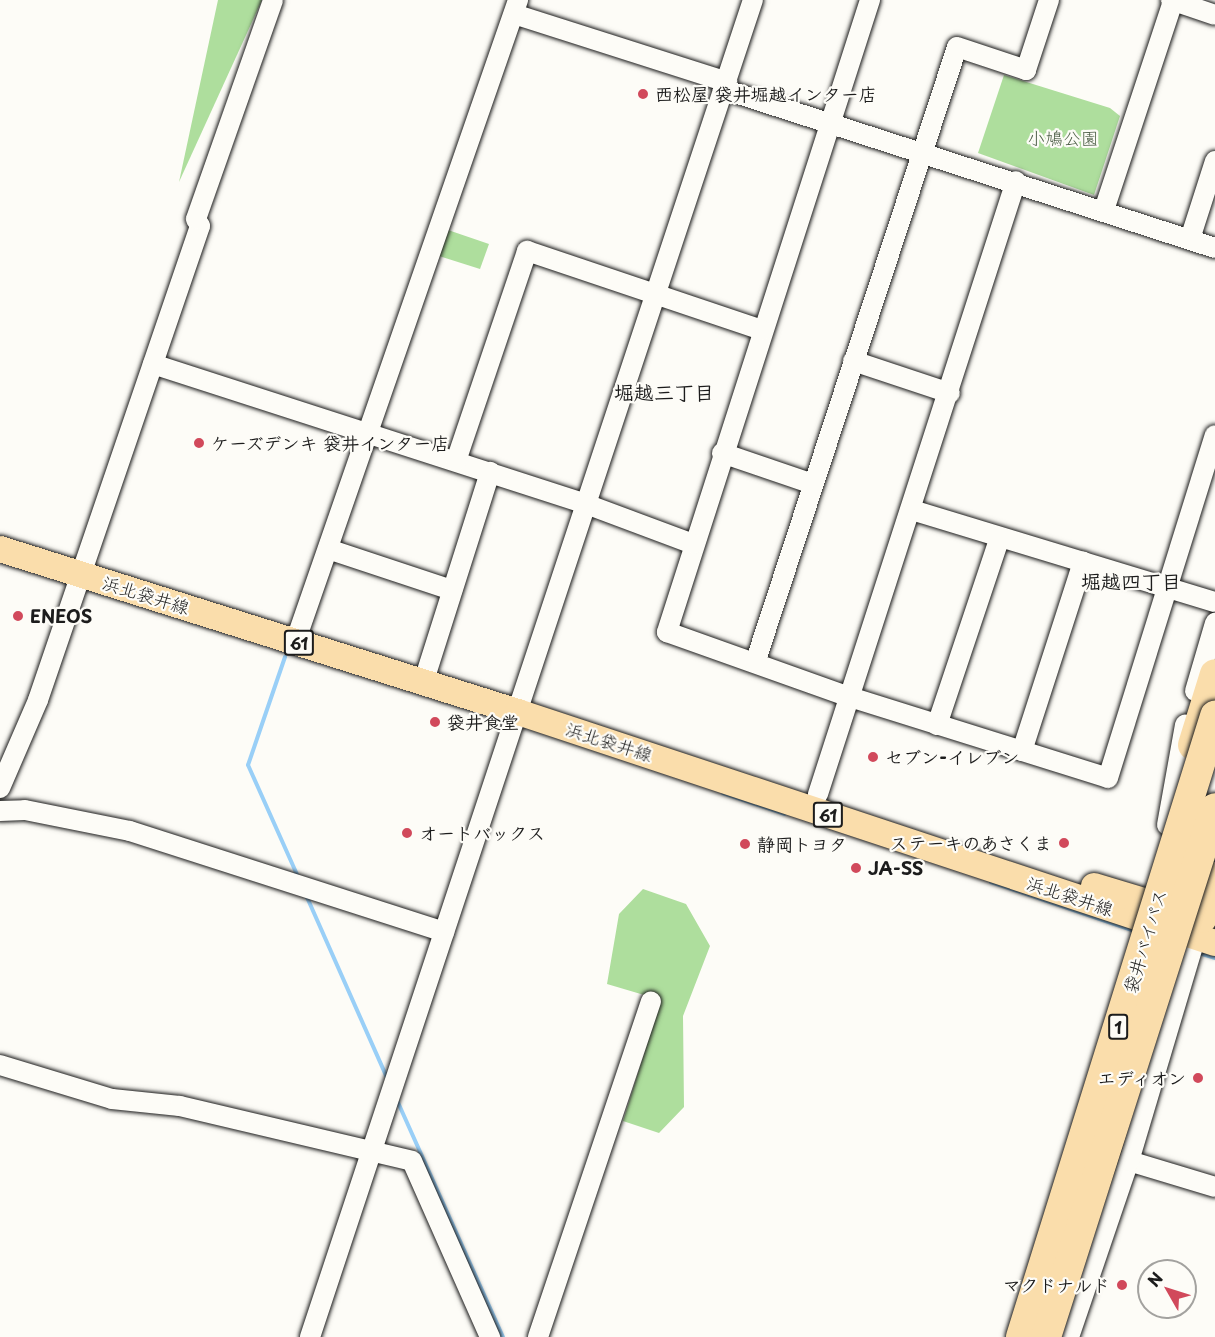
<!DOCTYPE html>
<html>
<head>
<meta charset="utf-8">
<style>
  body { margin:0 }
  #map { position:relative; width:1215px; height:1337px; overflow:hidden; background:#fdfcf7; font-family:"Playpen Sans","Klee One",sans-serif }
  div>[style] { position:absolute }
  .green>* { inset:0; background:#aede9d }
  .stream>* { height:4px; margin:-2px; padding:0 2px; transform-origin:2px; border-radius:2px; background:#99cff7 }
  .roads { filter:drop-shadow(0 0 2px #1c1c1c) drop-shadow(0 0 2px #1c1c1c) }
  .minor>* { height:20px; margin:-10px; padding:0 10px; transform-origin:10px; border-radius:10px; background:#fdfcf7 }
  .major>* { height:26px; margin:-13px; padding:0 13px; transform-origin:13px; border-radius:13px; background:#faddab }
  .highway>* { height:30px; margin:-15px; padding:0 15px; transform-origin:15px; border-radius:15px; background:#faddab }
  .bridges { filter:drop-shadow(0 0 2px #1c1c1c) drop-shadow(0 0 2px #1c1c1c) }
  .highway-bridge>* { height:30px; margin:-15px; padding:0 15px; transform-origin:15px; border-radius:15px; background:#faddab }
  .dots>* { width:16px; height:16px; translate:-50% -50%; box-sizing:border-box; border:3px solid #fdfcf7; border-radius:50% }
  span { translate:-50% -50%; white-space:nowrap; text-align:center; line-height:1.15; -webkit-text-stroke:4.5px #fdfcf7; paint-order:stroke }
  .shield-label span { padding:2px 4px; background:#fdfcf7; border:2px solid; border-radius:4px; -webkit-text-stroke-width:0 }
  .shield-label { font-size:16px; color:#1c1c1c; font-weight:700 }
  .poi-label { font-size:18px; color:#1c1c1c; font-weight:700 }
  .left { translate:0 -50%; text-align:left }
  .right { translate:-100% -50%; text-align:right }
  .park-label { font-size:18px; color:#4f6049 }
  .street-label { font-size:18px; color:#1c1c1c }
  .neighbourhood-label { font-size:20px; color:#1c1c1c; font-weight:700 }
  .north { position:absolute; left:1137px; top:1259px; width:60px; height:60px; box-sizing:border-box; background:#fdfcf7; border:2px solid #a3a29f; border-radius:50%; rotate:309deg; font-size:16px; font-weight:700; line-height:24px; text-align:center; color:#1c1c1c }
  .north::after { content:''; display:block; margin:auto; width:21px; height:27px; background:#d1495b; clip-path:polygon(50% 0,100% 100%,50% 72%,0 100%) }
</style>
</head>
<body>
<div id="map">
  <div class="green">
    <i style="clip-path:polygon(218px 0,262px 0,179px 182px)"></i>
    <i style="clip-path:polygon(1004px 75px,1110px 108px,1120px 116px,1094px 195px,978px 153px)"></i>
    <i style="clip-path:polygon(448px 230px,489px 244px,480px 269px,439px 256px)"></i>
    <i style="clip-path:polygon(643px 889px,686px 904px,710px 946px,683px 1016px,684px 1107px,659px 1133px,623px 1121px,661px 1000px,607px 984px,619px 914px)"></i>
  </div>
  <div class="stream">
    <i style="left:285px;top:657px;width:114px;rotate:108.9deg"></i>
    <i style="left:248px;top:765px;width:123px;rotate:65.9deg"></i>
    <i style="left:723px;top:793px;width:65px;rotate:18.7deg"></i>
    <i style="left:991px;top:882px;width:152px;rotate:18.8deg"></i>
    <i style="left:306px;top:895px;width:202px;rotate:66.1deg"></i>
    <i style="left:1199px;top:953px;width:17px;rotate:17deg"></i>
    <i style="left:396px;top:1098px;width:262px;rotate:65.9deg"></i>
  </div>
  <div class="roads">
    <div class="minor">
      <i style="left:870px;top:0;width:664px;rotate:107.81deg"></i>
      <i style="left:667px;top:632px;width:194px;rotate:19.6deg"></i>
      <i style="left:850px;top:697px;width:270px;rotate:17.4deg"></i>
      <i style="left:1108px;top:778px;width:359px;rotate:-72.7deg"></i>
      <i style="left:1171px;top:0;width:46px;rotate:18.8deg"></i>
      <i style="left:514px;top:14px;width:224px;rotate:17.7deg"></i>
      <i style="left:723px;top:89px;width:517px;rotate:17.91deg"></i>
      <i style="left:1104px;top:210px;width:220px;rotate:-71.7deg"></i>
      <i style="left:1190px;top:239px;width:82px;rotate:-72.2deg"></i>
      <i style="left:853px;top:361px;width:102px;rotate:18.3deg"></i>
      <i style="left:153px;top:364px;width:455px;rotate:17.9deg"></i>
      <i style="left:586px;top:504px;width:114px;rotate:20.5deg"></i>
      <i style="left:722px;top:453px;width:96px;rotate:18.8deg"></i>
      <i style="left:456px;top:461px;width:222px;rotate:-71.3deg"></i>
      <i style="left:527px;top:251px;width:248px;rotate:18.6deg"></i>
      <i style="left:912px;top:510px;width:317px;rotate:16.9deg"></i>
      <i style="left:328px;top:549px;width:131px;rotate:18.3deg"></i>
      <i style="left:299px;top:631px;width:668px;rotate:-70.86deg"></i>
      <i style="left:755px;top:663px;width:648px;rotate:-71.84deg"></i>
      <i style="left:957px;top:47px;width:73px;rotate:18.4deg"></i>
      <i style="left:1026px;top:70px;width:74px;rotate:-71.8deg"></i>
      <i style="left:427px;top:671px;width:209px;rotate:-72.4deg"></i>
      <i style="left:1195px;top:691px;width:71px;rotate:-73.6deg"></i>
      <i style="left:937px;top:725px;width:198px;rotate:-71.5deg"></i>
      <i style="left:1022px;top:751px;width:199px;rotate:-72.1deg"></i>
      <i style="left:0;top:788px;width:96px;rotate:-66.6deg"></i>
      <i style="left:38px;top:700px;width:501px;rotate:-71.13deg"></i>
      <i style="left:200px;top:226px;width:8px;rotate:-120deg"></i>
      <i style="left:196px;top:219px;width:232px;rotate:-70.6deg"></i>
      <i style="left:818px;top:794px;width:644px;rotate:-72.1deg"></i>
      <i style="left:0;top:811px;width:25px;rotate:-2deg"></i>
      <i style="left:25px;top:810px;width:107px;rotate:11.3deg"></i>
      <i style="left:130px;top:831px;width:330px;rotate:17.8deg"></i>
      <i style="left:1167px;top:825px;width:102px;rotate:-79.8deg"></i>
      <i style="left:0;top:1065px;width:117px;rotate:16.9deg"></i>
      <i style="left:112px;top:1099px;width:68px;rotate:5.9deg"></i>
      <i style="left:180px;top:1106px;width:238px;rotate:13.3deg"></i>
      <i style="left:412px;top:1161px;width:193px;rotate:66.1deg"></i>
      <i style="left:1129px;top:1161px;width:90px;rotate:16.8deg"></i>
      <i style="left:310px;top:1337px;width:1408px;rotate:-71.67deg"></i>
      <i style="left:538px;top:1337px;width:354px;rotate:-71.4deg"></i>
      <i style="left:1069px;top:1337px;width:186px;rotate:-71.2deg"></i>
      <i style="left:1129px;top:1161px;width:248px;rotate:-73.4deg"></i>
    </div>
    <div class="major">
      <i style="left:0;top:549px;width:543px;rotate:17.47deg"></i>
      <i style="left:518px;top:712px;width:734px;rotate:18.34deg"></i>
      <i style="left:1094px;top:886px;width:84px;rotate:16.7deg"></i>
    </div>
    <div class="highway">
      <i style="left:1193px;top:745px;width:74px;rotate:-72.8deg"></i>
      <i style="left:1202px;top:918px;width:43px;rotate:-72.4deg"></i>
    </div>
  </div>
  <div class="bridges">
    <div class="highway-bridge">
      <i style="left:1021px;top:1337px;width:651px;rotate:-72.65deg"></i>
      <i style="left:1046px;top:1337px;width:555px;rotate:-72.28deg"></i>
    </div>
  </div>
  <div class="dots">
    <i style="left:643px;top:94px;background:#d1495b"></i>
    <i style="left:199px;top:443px;background:#d1495b"></i>
    <i style="left:18px;top:616px;background:#d1495b"></i>
    <i style="left:435px;top:722px;background:#d1495b"></i>
    <i style="left:873px;top:757px;background:#d1495b"></i>
    <i style="left:407px;top:833px;background:#d1495b"></i>
    <i style="left:1064px;top:843px;background:#d1495b"></i>
    <i style="left:745px;top:844px;background:#d1495b"></i>
    <i style="left:856px;top:868px;background:#d1495b"></i>
    <i style="left:1198px;top:1078px;background:#d1495b"></i>
    <i style="left:1122px;top:1285px;background:#d1495b"></i>
  </div>
  <div class="shield-label">
    <span style="left:299px;top:643px">61</span>
    <span style="left:828px;top:815px">61</span>
    <span style="left:1118px;top:1027px">1</span>
  </div>
  <div class="poi-label">
    <span class="left" style="left:655px;top:94px">西松屋 袋井堀越インター店</span>
    <span class="left" style="left:211px;top:443px">ケーズデンキ 袋井インター店</span>
    <span class="left" style="left:30px;top:616px">ENEOS</span>
    <span class="left" style="left:447px;top:722px">袋井食堂</span>
    <span class="left" style="left:885px;top:757px">セブン-イレブン</span>
    <span class="left" style="left:419px;top:833px">オートバックス</span>
    <span class="right" style="left:1052px;top:843px">ステーキのあさくま</span>
    <span class="left" style="left:757px;top:844px">静岡トヨタ</span>
    <span class="left" style="left:868px;top:868px">JA-SS</span>
    <span class="right" style="left:1186px;top:1078px">エディオン</span>
    <span class="right" style="left:1110px;top:1285px">マクドナルド</span>
  </div>
  <div class="park-label">
    <span style="left:1063px;top:138px">小鳩公園</span>
  </div>
  <div class="street-label">
    <span style="left:146px;top:595px;rotate:17deg">浜北袋井線</span>
    <span style="left:609px;top:742px;rotate:18deg">浜北袋井線</span>
    <span style="left:1070px;top:896px;rotate:18deg">浜北袋井線</span>
    <span style="left:1145px;top:941px;rotate:-73deg">袋井バイパス</span>
  </div>
  <div class="neighbourhood-label">
    <span style="left:664px;top:392px">堀越三丁目</span>
    <span style="left:1131px;top:581px">堀越四丁目</span>
  </div>
  <div class="north">N</div>
</div>
</body>
</html>
